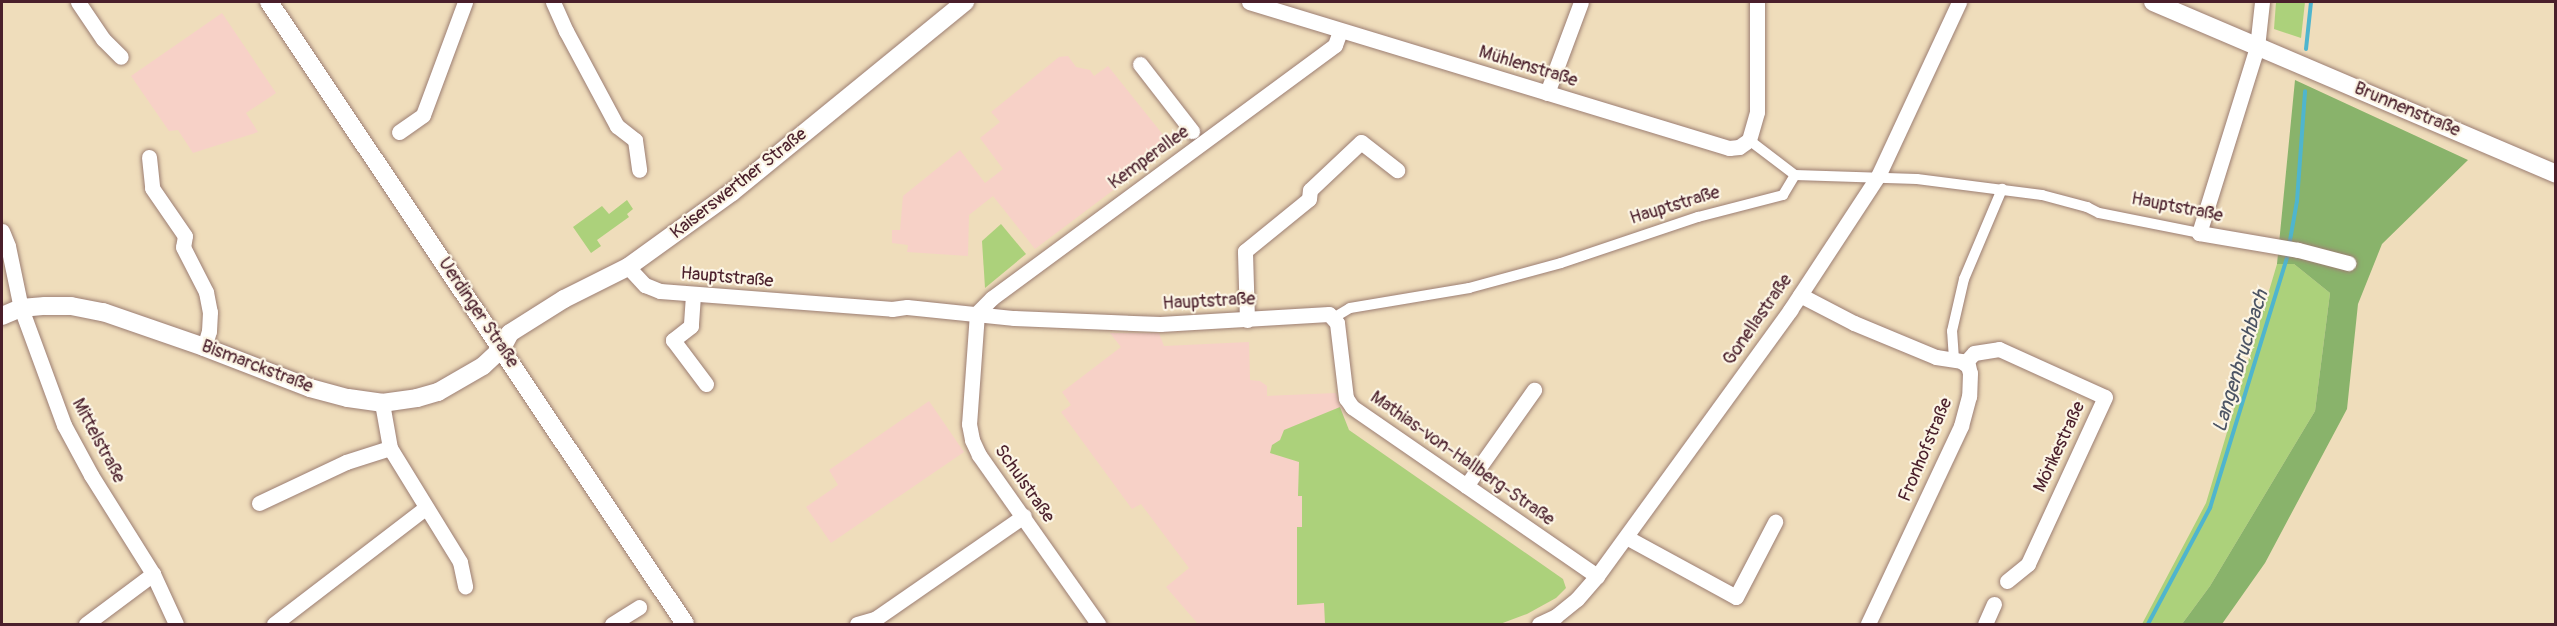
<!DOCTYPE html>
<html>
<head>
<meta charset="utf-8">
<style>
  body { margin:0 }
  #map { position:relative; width:2557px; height:626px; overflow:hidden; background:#efddbb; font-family:Pangolin,sans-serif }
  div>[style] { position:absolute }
  .built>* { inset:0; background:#f7d1c7 }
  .green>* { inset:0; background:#acd17b }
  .forest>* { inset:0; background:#89b36b }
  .stream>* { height:4px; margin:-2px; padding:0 2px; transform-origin:2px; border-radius:2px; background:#4fb5ce }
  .roads { filter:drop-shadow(0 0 2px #9c7e73) drop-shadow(0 0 2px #9c7e73) }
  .pedestrian>* { height:10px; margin:-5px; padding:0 5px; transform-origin:5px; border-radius:5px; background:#fff }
  .minor>* { height:15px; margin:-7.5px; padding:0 7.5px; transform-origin:7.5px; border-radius:7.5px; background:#fff }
  .tertiary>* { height:18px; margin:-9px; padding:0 9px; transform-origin:9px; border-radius:9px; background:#fff }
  span { translate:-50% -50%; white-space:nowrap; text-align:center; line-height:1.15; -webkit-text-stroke:4.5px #fcf5e5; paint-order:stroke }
  .street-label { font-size:18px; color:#4a1f2b }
  .water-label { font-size:20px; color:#4c5464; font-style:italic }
  .frame { position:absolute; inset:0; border:3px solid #4a1f2b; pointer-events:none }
</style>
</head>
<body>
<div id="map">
  <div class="built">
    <i style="clip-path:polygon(222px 13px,276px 93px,246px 113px,258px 132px,193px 153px,178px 130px,169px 131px,131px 76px)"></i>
    <i style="clip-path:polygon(1068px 56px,1076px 67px,1090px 70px,1094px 76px,1108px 66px,1172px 146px,1035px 249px,993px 196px,969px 215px,968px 256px,907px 252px,908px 245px,892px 243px,892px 230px,900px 230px,903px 196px,960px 150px,985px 183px,1003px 169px,980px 138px,1000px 122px,991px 112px,1059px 57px)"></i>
    <i style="clip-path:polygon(1110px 333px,1159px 333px,1164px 346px,1249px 342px,1250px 380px,1260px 381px,1267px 386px,1267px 396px,1336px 393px,1349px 430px,1563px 579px,1566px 588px,1556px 598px,1527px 614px,1500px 624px,1198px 624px,1166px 587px,1189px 568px,1141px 504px,1132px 509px,1061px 412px,1071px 405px,1062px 392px,1121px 347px)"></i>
    <i style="clip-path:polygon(929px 401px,964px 452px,831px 543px,806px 507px,838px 485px,829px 470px)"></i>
  </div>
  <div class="green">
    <i style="clip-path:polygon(2276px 2px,2305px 2px,2301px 38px,2274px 29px)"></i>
    <i style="clip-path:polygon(627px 200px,633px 209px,627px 214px,629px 217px,597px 240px,601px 246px,591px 253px,573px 227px,602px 206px,609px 214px)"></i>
    <i style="clip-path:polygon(1001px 224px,1026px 254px,985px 288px,982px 241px)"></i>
    <i style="clip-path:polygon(2277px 264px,2294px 264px,2330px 293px,2315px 411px,2210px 586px,2182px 624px,2142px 624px,2206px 503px)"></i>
    <i style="clip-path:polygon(1340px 407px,1349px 430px,1563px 579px,1566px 588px,1556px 598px,1527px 614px,1500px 624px,1325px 624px,1324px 603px,1297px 605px,1297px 527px,1302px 527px,1302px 496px,1298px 496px,1299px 462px,1270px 453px,1272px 445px,1280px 440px,1284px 430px)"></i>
  </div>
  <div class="forest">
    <i style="clip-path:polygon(2295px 80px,2468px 160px,2382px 244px,2358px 304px,2347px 409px,2265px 563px,2222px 624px,2182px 624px,2210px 586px,2315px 411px,2330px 293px,2294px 264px,2277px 264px)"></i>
  </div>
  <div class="stream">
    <i style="left:2306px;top:49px;width:47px;rotate:-83.9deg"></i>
    <i style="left:2289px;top:246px;width:46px;rotate:-79.9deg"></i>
    <i style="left:2297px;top:201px;width:110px;rotate:-85.8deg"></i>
    <i style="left:2148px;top:624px;width:132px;rotate:-61.9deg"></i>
    <i style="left:2210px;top:508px;width:266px;rotate:-72.9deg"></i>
  </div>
  <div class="roads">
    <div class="pedestrian">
      <i style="left:1749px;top:140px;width:58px;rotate:37.3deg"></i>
      <i style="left:1795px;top:175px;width:122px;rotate:1.9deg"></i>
      <i style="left:1917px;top:179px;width:126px;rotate:7.3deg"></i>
      <i style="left:2042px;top:195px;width:47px;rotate:14.9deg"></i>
      <i style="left:2087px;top:207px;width:13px;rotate:27deg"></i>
      <i style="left:2099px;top:213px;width:102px;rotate:11.3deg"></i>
      <i style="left:1335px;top:317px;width:17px;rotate:-31deg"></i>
      <i style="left:1350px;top:308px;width:121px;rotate:-9.5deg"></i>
      <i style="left:1469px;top:288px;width:95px;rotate:-15.2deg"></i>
      <i style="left:1561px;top:263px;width:145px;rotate:-18.6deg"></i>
      <i style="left:1698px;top:217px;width:88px;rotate:-14.5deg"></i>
      <i style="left:1783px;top:195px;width:23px;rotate:-59deg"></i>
      <i style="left:1954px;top:359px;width:28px;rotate:-94deg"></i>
      <i style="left:1952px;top:331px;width:53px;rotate:-77deg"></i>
      <i style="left:1964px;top:279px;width:98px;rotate:-67.1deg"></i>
    </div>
    <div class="minor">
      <i style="left:78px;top:2px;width:45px;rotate:56deg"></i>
      <i style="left:103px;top:39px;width:25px;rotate:45deg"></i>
      <i style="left:553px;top:2px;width:32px;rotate:66deg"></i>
      <i style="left:566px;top:31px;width:108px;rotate:61.8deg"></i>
      <i style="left:617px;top:126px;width:23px;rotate:38deg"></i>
      <i style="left:635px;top:140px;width:30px;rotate:82deg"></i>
      <i style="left:1249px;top:2px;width:502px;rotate:16.92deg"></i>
      <i style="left:1729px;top:148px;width:10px;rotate:-6deg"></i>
      <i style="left:1739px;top:147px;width:12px;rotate:-35deg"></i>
      <i style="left:1749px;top:140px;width:29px;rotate:-74deg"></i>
      <i style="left:1757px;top:112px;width:110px;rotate:-90deg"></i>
      <i style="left:2262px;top:2px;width:45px;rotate:96.3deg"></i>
      <i style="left:2257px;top:47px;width:195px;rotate:107.3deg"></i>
      <i style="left:2199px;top:233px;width:100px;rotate:9.7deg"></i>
      <i style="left:2298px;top:250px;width:52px;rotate:14.6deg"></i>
      <i style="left:1140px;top:64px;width:85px;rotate:52.2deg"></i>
      <i style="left:1547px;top:93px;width:97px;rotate:-69.5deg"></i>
      <i style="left:399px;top:132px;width:29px;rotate:-35deg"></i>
      <i style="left:423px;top:115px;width:121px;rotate:-69.6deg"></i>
      <i style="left:149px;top:157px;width:31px;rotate:84deg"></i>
      <i style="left:152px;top:188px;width:58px;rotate:55.5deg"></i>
      <i style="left:185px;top:236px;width:11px;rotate:100deg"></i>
      <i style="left:183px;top:247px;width:51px;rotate:62.9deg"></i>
      <i style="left:206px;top:292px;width:20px;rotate:79deg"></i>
      <i style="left:210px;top:312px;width:19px;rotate:93deg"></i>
      <i style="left:209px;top:331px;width:17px;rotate:107deg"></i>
      <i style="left:2px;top:231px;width:16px;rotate:68deg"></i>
      <i style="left:8px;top:246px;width:63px;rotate:78.2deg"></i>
      <i style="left:21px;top:308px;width:125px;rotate:69.8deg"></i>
      <i style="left:64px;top:425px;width:57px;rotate:61.6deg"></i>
      <i style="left:91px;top:475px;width:117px;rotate:57.9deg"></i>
      <i style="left:153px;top:574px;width:55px;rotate:65.3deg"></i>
      <i style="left:628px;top:267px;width:25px;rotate:47deg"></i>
      <i style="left:645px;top:285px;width:16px;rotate:22deg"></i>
      <i style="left:660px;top:291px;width:233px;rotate:4.4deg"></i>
      <i style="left:892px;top:309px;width:15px;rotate:-8deg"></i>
      <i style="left:907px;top:307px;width:108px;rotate:5.9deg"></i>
      <i style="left:1014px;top:318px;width:146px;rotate:2.4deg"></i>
      <i style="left:1160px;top:324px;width:169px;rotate:-3.4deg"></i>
      <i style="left:1329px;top:314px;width:12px;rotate:48deg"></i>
      <i style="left:1337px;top:323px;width:76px;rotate:83.2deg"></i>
      <i style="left:1346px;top:398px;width:11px;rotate:56deg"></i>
      <i style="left:1352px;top:407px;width:298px;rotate:34.6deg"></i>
      <i style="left:693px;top:295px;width:31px;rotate:94deg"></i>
      <i style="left:691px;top:326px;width:23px;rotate:142deg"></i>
      <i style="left:673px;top:340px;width:55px;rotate:53.1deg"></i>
      <i style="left:1800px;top:295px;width:61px;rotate:27.4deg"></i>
      <i style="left:1854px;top:323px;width:89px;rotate:22.5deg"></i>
      <i style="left:1936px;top:357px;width:25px;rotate:9deg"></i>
      <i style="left:1961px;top:361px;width:9px;rotate:36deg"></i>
      <i style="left:1968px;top:366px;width:7px;rotate:74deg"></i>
      <i style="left:1970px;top:373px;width:23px;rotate:92deg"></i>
      <i style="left:1969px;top:396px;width:31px;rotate:105deg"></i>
      <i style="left:1961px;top:426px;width:219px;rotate:115.2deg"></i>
      <i style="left:977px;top:313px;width:21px;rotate:-45deg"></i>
      <i style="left:992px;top:298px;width:426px;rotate:-36.4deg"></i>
      <i style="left:1335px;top:45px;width:15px;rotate:-70deg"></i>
      <i style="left:977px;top:313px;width:111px;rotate:94.1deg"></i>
      <i style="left:969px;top:424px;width:16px;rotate:79deg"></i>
      <i style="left:972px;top:440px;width:17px;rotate:65deg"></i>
      <i style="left:979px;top:455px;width:207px;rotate:54.8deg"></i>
      <i style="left:1247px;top:320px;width:69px;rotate:-91.7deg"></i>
      <i style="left:1245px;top:251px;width:82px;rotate:-39.1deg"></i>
      <i style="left:1309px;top:199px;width:9px;rotate:-84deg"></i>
      <i style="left:1310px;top:190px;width:70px;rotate:-43.3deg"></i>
      <i style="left:1361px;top:142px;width:46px;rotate:37.9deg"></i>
      <i style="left:1965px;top:363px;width:13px;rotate:-48deg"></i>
      <i style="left:1974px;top:353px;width:25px;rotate:-9deg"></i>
      <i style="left:1999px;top:349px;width:116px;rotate:24.4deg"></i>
      <i style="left:2105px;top:397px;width:184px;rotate:114.8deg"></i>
      <i style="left:2028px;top:564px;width:27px;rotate:141deg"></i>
      <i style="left:382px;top:403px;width:46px;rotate:79.9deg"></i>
      <i style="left:390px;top:448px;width:134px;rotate:58.4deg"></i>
      <i style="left:460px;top:562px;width:25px;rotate:78deg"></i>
      <i style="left:1466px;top:486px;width:118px;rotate:-54.7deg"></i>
      <i style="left:259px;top:503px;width:96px;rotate:-25.2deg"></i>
      <i style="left:346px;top:462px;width:46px;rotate:-17.7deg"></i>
      <i style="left:1626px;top:537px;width:125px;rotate:28.6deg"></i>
      <i style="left:1736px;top:597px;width:85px;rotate:-62.5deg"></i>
      <i style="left:86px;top:624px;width:84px;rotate:-36.7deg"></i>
      <i style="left:274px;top:624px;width:190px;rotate:-37.5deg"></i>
      <i style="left:612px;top:624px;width:32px;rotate:-32deg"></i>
      <i style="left:857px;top:624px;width:19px;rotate:-16deg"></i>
      <i style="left:875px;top:619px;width:181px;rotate:-34.7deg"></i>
      <i style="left:1539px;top:624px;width:19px;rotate:-25deg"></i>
      <i style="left:1556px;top:616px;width:27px;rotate:-39deg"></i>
      <i style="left:1577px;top:599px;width:30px;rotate:-49deg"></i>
      <i style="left:1597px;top:576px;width:329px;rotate:-54deg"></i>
      <i style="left:1790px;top:310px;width:160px;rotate:-56.7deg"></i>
      <i style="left:1878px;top:176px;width:192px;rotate:-65deg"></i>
      <i style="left:1985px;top:624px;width:22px;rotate:-66deg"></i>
    </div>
    <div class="tertiary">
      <i style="left:269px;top:2px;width:748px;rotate:56.22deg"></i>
      <i style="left:2153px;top:2px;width:438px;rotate:23.1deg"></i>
      <i style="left:2px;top:316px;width:21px;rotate:-23deg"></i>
      <i style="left:21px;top:308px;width:24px;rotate:-5deg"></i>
      <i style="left:45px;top:306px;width:26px"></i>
      <i style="left:71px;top:306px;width:33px;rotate:11deg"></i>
      <i style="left:103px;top:312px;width:107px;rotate:19.1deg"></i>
      <i style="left:204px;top:347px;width:114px;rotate:21.1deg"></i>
      <i style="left:310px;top:388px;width:39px;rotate:15deg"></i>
      <i style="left:348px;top:398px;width:34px;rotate:8deg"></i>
      <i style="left:382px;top:403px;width:35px;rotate:-8deg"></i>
      <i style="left:417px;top:398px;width:22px;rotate:-16deg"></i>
      <i style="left:438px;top:392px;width:52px;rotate:-30deg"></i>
      <i style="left:483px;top:366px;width:26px;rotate:-43deg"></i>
      <i style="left:502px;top:348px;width:17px;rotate:-62deg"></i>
      <i style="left:510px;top:333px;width:64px;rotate:-32.2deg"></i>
      <i style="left:564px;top:299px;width:72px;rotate:-26.6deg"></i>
      <i style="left:628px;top:267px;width:128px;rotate:-35.8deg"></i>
      <i style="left:732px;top:192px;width:301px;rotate:-39.2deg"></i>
    </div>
  </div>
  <div class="street-label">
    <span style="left:1528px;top:67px;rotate:17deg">Mühlenstraße</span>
    <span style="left:2407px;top:110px;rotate:23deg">Brunnenstraße</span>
    <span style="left:1149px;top:158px;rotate:-36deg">Kemperallee</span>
    <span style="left:739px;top:184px;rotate:-38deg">Kaiserswerther Straße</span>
    <span style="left:1675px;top:206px;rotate:-17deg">Hauptstraße</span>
    <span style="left:2177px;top:208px;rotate:11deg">Hauptstraße</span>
    <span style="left:727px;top:278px;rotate:5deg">Hauptstraße</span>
    <span style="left:1209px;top:302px;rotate:-3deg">Hauptstraße</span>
    <span style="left:478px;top:313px;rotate:56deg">Uerdinger Straße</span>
    <span style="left:1758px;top:320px;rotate:-55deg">Gonellastraße</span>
    <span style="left:257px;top:367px;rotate:21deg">Bismarckstraße</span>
    <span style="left:98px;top:441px;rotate:62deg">Mittelstraße</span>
    <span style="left:2060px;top:447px;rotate:-65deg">Mörikestraße</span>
    <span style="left:1926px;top:450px;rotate:-67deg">Fronhofstraße</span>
    <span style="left:1462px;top:459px;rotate:35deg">Mathias-von-Hallberg-Straße</span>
    <span style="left:1024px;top:484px;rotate:55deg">Schulstraße</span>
  </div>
  <div class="water-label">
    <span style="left:2240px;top:361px;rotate:-73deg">Langenbruchbach</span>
  </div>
  <div class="frame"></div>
</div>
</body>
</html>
